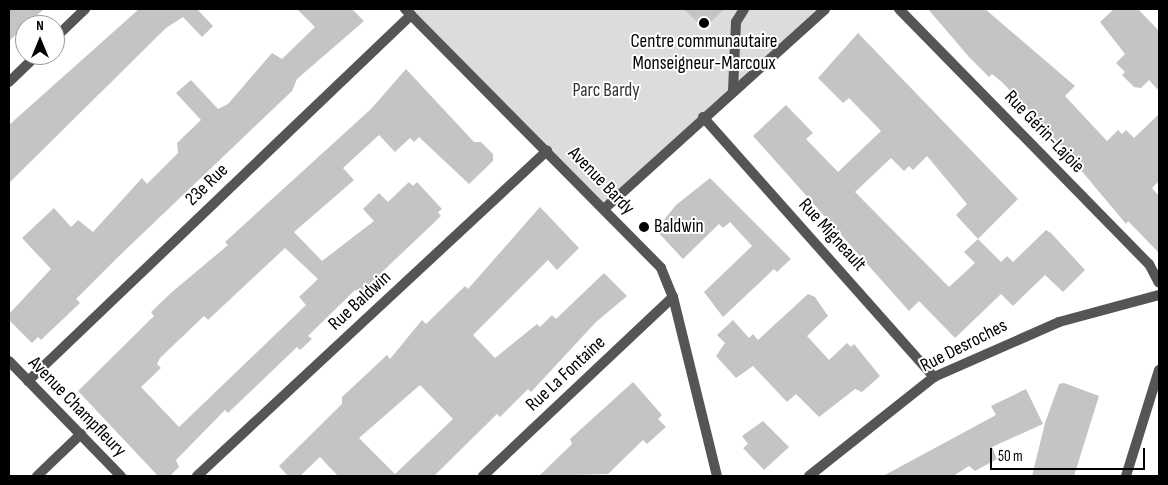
<!DOCTYPE html>
<html>
<head>
<meta charset="utf-8">
<style>
  body { margin:0 }
  #map { position:relative; width:1168px; height:485px; overflow:hidden; background:#fff; font-family:"Sofia Sans Condensed",sans-serif }
  div>[style] { position:absolute }
  .green>* { inset:0; background:#dcdcdc }
  .building>* { inset:0; background:#c4c4c4 }
  .lane>* { height:10px; margin:-5px; padding:0 5px; transform-origin:5px; border-radius:5px; background:#555 }
  .street>* { height:10px; margin:-5px; padding:0 5px; transform-origin:5px; border-radius:5px; background:#555 }
  .dots>* { width:14px; height:14px; translate:-50% -50%; box-sizing:border-box; border:2px solid #fff; border-radius:50% }
  span { translate:-50% -50%; white-space:nowrap; text-align:center; line-height:1.15; -webkit-text-stroke:4px #fff; paint-order:stroke }
  .poi-label { font-size:19px; color:#000 }
  .left { translate:0 -50%; text-align:left }
  .park-label { font-size:19px; color:#333 }
  .street-label { font-size:19px; color:#000 }
  .frame { position:absolute; inset:0; border:10px solid #000; pointer-events:none }
  .north { position:absolute; left:15px; top:15px; width:50px; height:50px; box-sizing:border-box; background:#fff; border:1px solid #999; border-radius:50%; rotate:0deg; font-size:14px; font-weight:700; line-height:20px; text-align:center; color:#000 }
  .north::after { content:''; display:block; margin:auto; width:18px; height:22px; background:#000; clip-path:polygon(50% 0,100% 100%,50% 72%,0 100%) }
  .scale { position:absolute; left:990px; top:448px; width:155px; height:22px; box-sizing:border-box; border:2px solid #000; border-top:0; padding-left:6px; font-size:15px; line-height:18px; white-space:nowrap; color:#000; -webkit-text-stroke:4px #fff; paint-order:stroke }
</style>
</head>
<body>
<div id="map">
  <div class="green">
    <i style="clip-path:polygon(405px 9px,825px 9px,604px 209px)"></i>
  </div>
  <div class="building">
    <i style="clip-path:polygon(9px 9px,44px 9px,9px 41px)"></i>
    <i style="clip-path:polygon(139px 9px,197px 9px,213px 26px,202px 37px,183px 17px,166px 28px,9px 183px,9px 125px)"></i>
    <i style="clip-path:polygon(297px 9px,352px 9px,364px 21px,297px 79px,292px 91px,117px 258px,76px 299px,80px 303px,41px 340px,38px 337px,32px 343px,9px 320px,9px 314px,51px 269px,22px 238px,54px 208px,71px 227px,78px 220px,93px 232px,142px 178px,147px 184px,178px 153px,177px 143px,201px 120px,176px 93px,191px 80px,218px 109px,228px 104px,272px 53px,282px 59px,315px 27px)"></i>
    <i style="clip-path:polygon(684px 9px,724px 9px,704px 29px)"></i>
    <i style="clip-path:polygon(928px 9px,985px 9px,1075px 86px,1065px 96px,1107px 141px,1118px 130px,1122px 134px,1126px 130px,1134px 138px,1159px 114px,1159px 181px,1152px 188px,1159px 196px,1159px 253px,1128px 221px,1126px 224px,1049px 132px,1002px 82px,992px 74px,989px 77px,969px 57px)"></i>
    <i style="clip-path:polygon(1114px 9px,1138px 9px,1159px 31px,1159px 91px,1149px 80px,1141px 88px,1134px 87px,1122px 75px,1125px 72px,1116px 63px,1125px 54px,1100px 22px)"></i>
    <i style="clip-path:polygon(evenodd,858px 33px,1018px 199px,978px 239px,1001px 262px,1007px 256px,1013px 262px,1046px 230px,1051px 233px,1085px 270px,1063px 292px,1045px 275px,1013px 306px,1001px 294px,955px 338px,919px 301px,909px 311px,753px 136px,786px 105px,813px 133px,806px 139px,838px 172px,881px 131px,849px 98px,843px 103px,818px 78px,858px 33px,927px 156px,967px 204px,956px 215px,978px 239px,964px 252px,975px 263px,949px 287px,855px 192px,891px 158px,904px 171px,909px 166px,913px 170px,927px 156px)"></i>
    <i style="clip-path:polygon(evenodd,406px 69px,474px 142px,481px 142px,493px 154px,493px 161px,469px 184px,419px 137px,414px 142px,410px 138px,395px 152px,379px 135px,343px 168px,354px 180px,294px 232px,322px 261px,374px 221px,363px 209px,379px 193px,388px 202px,409px 182px,413px 186px,417px 182px,442px 209px,438px 212px,441px 216px,361px 292px,355px 290px,308px 336px,312px 339px,300px 350px,297px 347px,228px 413px,225px 410px,176px 460px,179px 467px,170px 476px,158px 476px,78px 391px,154px 316px,151px 312px,172px 292px,228px 245px,225px 242px,371px 109px,406px 69px,285px 248px,318px 279px,299px 297px,306px 305px,179px 427px,141px 387px,161px 368px,157px 364px,160px 358px,204px 316px,208px 320px,285px 248px)"></i>
    <i style="clip-path:polygon(710px 178px,791px 259px,777px 272px,774px 269px,723px 317px,704px 292px,752px 246px,730px 222px,723px 228px,719px 224px,683px 259px,656px 230px,676px 205px)"></i>
    <i style="clip-path:polygon(evenodd,540px 207px,579px 248px,557px 270px,548px 260px,473px 335px,495px 358px,537px 324px,540px 327px,552px 315px,556px 319px,604px 273px,627px 296px,596px 322px,531px 392px,528px 389px,500px 417px,497px 414px,434px 476px,338px 476px,320px 457px,300px 476px,288px 476px,279px 466px,342px 404px,342px 397px,387px 355px,390px 359px,422px 320px,426px 324px,465px 286px,468px 289px,540px 207px,420px 385px,453px 419px,395px 474px,359px 438px,420px 385px)"></i>
    <i style="clip-path:polygon(808px 294px,815px 297px,828px 316px,807px 336px,829px 360px,847px 343px,851px 347px,854px 344px,880px 376px,862px 392px,855px 389px,819px 417px,796px 394px,787px 402px,753px 366px,736px 378px,716px 356px,725px 343px,717px 335px,733px 320px,749px 338px,753px 334px,758px 340px)"></i>
    <i style="clip-path:polygon(633px 382px,662px 415px,658px 419px,666px 427px,647px 444px,643px 440px,608px 474px,539px 476px,572px 444px,570px 439px)"></i>
    <i style="clip-path:polygon(1064px 383px,1099px 396px,1074px 476px,1032px 476px,1045px 423px,1059px 384px)"></i>
    <i style="clip-path:polygon(1026px 389px,1043px 424px,992px 447px,997px 459px,975px 471px,969px 466px,953px 476px,883px 476px,996px 415px,991px 406px)"></i>
    <i style="clip-path:polygon(763px 421px,789px 447px,764px 470px,743px 448px,748px 444px,742px 436px)"></i>
  </div>
  <div class="lane">
    <i style="left:733px;top:91px;width:69px;rotate:-87.5deg"></i>
    <i style="left:736px;top:22px;width:15px;rotate:-58deg"></i>
  </div>
  <div class="street">
    <i style="left:405px;top:9px;width:364px;rotate:45.3deg"></i>
    <i style="left:661px;top:268px;width:31px;rotate:68deg"></i>
    <i style="left:673px;top:297px;width:184px;rotate:76.2deg"></i>
    <i style="left:899px;top:9px;width:357px;rotate:45.6deg"></i>
    <i style="left:1149px;top:264px;width:21px;rotate:62deg"></i>
    <i style="left:55px;top:38px;width:42px;rotate:-44deg"></i>
    <i style="left:9px;top:82px;width:39px;rotate:-44deg"></i>
    <i style="left:703px;top:117px;width:348px;rotate:48.4deg"></i>
    <i style="left:604px;top:209px;width:298px;rotate:-42.1deg"></i>
    <i style="left:9px;top:361px;width:161px;rotate:45.8deg"></i>
    <i style="left:28px;top:381px;width:530px;rotate:-43.7deg"></i>
    <i style="left:37px;top:476px;width:61px;rotate:-43.7deg"></i>
    <i style="left:197px;top:476px;width:478px;rotate:-42.9deg"></i>
    <i style="left:483px;top:476px;width:261px;rotate:-43.3deg"></i>
    <i style="left:809px;top:476px;width:159px;rotate:-38.4deg"></i>
    <i style="left:934px;top:377px;width:137px;rotate:-23.7deg"></i>
    <i style="left:1059px;top:322px;width:104px;rotate:-15.1deg"></i>
    <i style="left:1126px;top:476px;width:111px;rotate:-72.7deg"></i>
  </div>
  <div class="dots">
    <i style="left:704px;top:23px;background:#000"></i>
    <i style="left:644px;top:227px;background:#000"></i>
  </div>
  <div class="poi-label">
    <span style="left:704px;top:53px">Centre communautaire<br>Monseigneur-Marcoux</span>
    <span class="left" style="left:654px;top:227px">Baldwin</span>
  </div>
  <div class="park-label">
    <span style="left:606px;top:91px">Parc Bardy</span>
  </div>
  <div class="street-label">
    <span style="left:1044px;top:132px;rotate:46deg">Rue Gérin-Lajoie</span>
    <span style="left:601px;top:181px;rotate:46deg">Avenue Bardy</span>
    <span style="left:207px;top:185px;rotate:-44deg">23e Rue</span>
    <span style="left:832px;top:235px;rotate:48deg">Rue Migneault</span>
    <span style="left:360px;top:301px;rotate:-43deg">Rue Baldwin</span>
    <span style="left:964px;top:346px;rotate:-27deg">Rue Desroches</span>
    <span style="left:566px;top:374px;rotate:-43deg">Rue La Fontaine</span>
    <span style="left:77px;top:407px;rotate:46deg">Avenue Champfleury</span>
  </div>
  <div class="frame"></div>
  <div class="north">N</div>
  <div class="scale">50 m</div>
</div>
</body>
</html>
